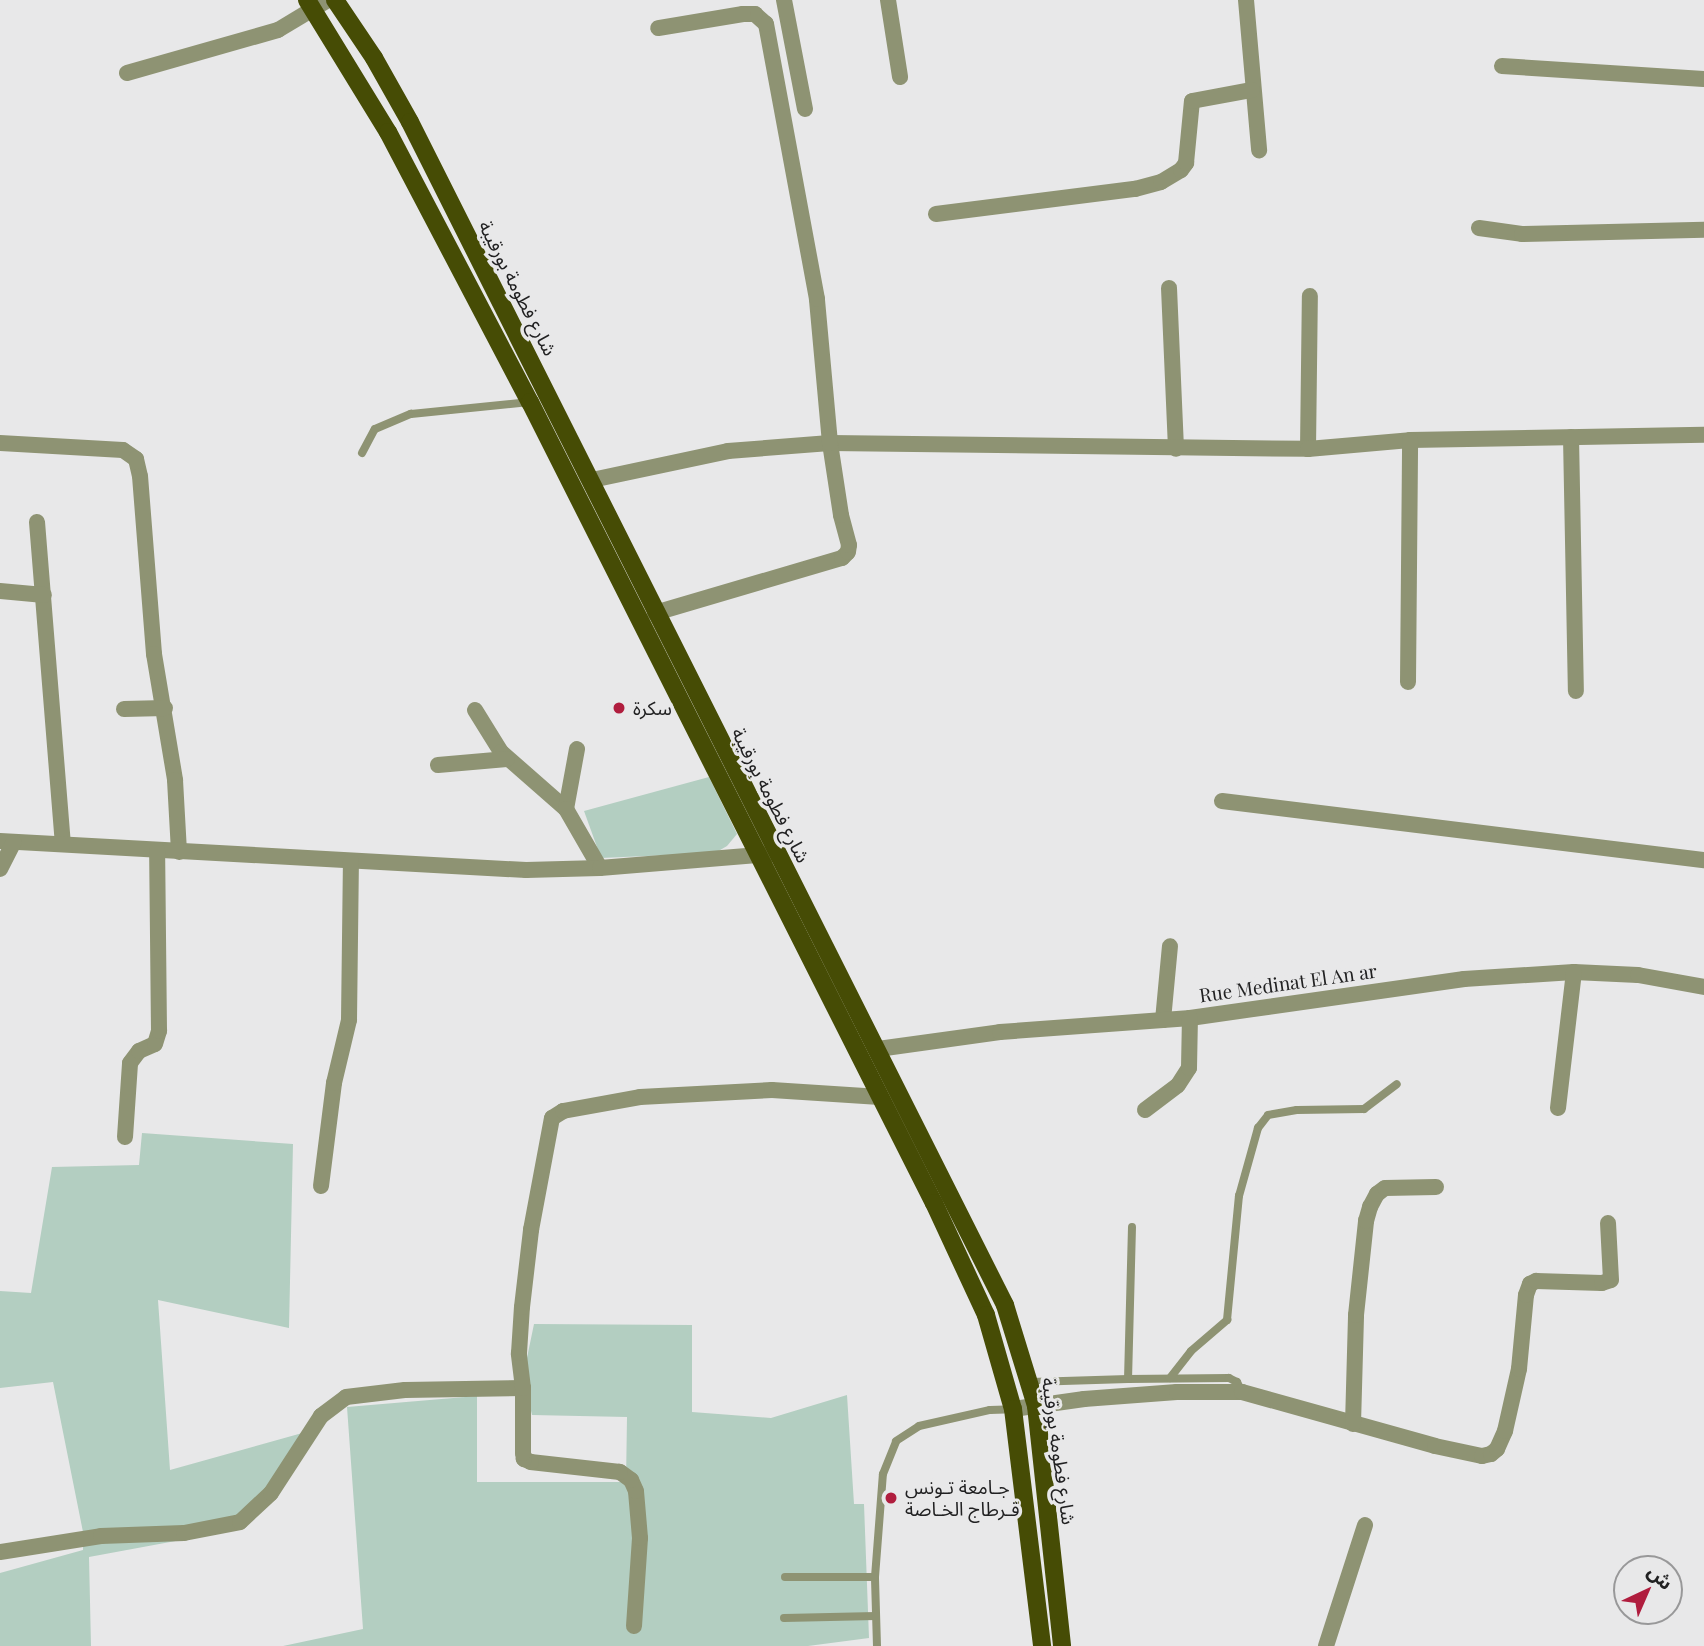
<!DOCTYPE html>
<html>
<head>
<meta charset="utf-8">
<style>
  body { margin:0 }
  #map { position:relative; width:1704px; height:1646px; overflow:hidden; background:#e8e8e9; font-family:"Playfair Display","Noto Sans Arabic",serif }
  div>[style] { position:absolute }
  .green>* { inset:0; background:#b3cec1 }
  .lane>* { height:8px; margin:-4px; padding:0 4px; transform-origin:4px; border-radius:4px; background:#8e9373 }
  .street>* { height:16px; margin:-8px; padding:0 8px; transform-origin:8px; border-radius:8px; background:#8e9373 }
  .primary>* { height:18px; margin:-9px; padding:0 9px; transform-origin:9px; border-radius:9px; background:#464c05 }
  .dots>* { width:19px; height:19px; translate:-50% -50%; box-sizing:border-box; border:4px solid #e8e8e9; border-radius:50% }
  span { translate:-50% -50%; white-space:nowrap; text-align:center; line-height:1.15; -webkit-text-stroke:7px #e8e8e9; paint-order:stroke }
  .street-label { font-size:19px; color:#212122 }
  .poi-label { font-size:19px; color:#212122 }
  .left { translate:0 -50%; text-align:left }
  .north { position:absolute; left:1613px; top:1555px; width:70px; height:70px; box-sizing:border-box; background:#e8e8e9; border:2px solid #989899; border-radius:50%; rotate:44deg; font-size:19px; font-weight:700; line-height:28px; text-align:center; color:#212122 }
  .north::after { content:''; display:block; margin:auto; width:24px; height:32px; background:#b01d3e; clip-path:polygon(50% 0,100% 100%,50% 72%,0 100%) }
</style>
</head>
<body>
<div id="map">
  <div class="green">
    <i style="clip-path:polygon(709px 777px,737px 834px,727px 846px,715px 853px,601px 858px,584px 811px)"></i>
    <i style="clip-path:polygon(142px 1133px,293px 1144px,289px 1328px,158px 1300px,170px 1470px,313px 1430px,284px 1482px,208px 1535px,89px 1557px,91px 1646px,0 1646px,0 1573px,83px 1550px,83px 1532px,53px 1382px,0 1388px,0 1291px,31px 1293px,52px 1167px,139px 1165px)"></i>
    <i style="clip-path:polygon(534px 1324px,692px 1325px,692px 1412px,771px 1418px,847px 1395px,854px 1504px,864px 1504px,869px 1638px,808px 1646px,283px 1646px,363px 1629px,347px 1407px,477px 1396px,477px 1482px,626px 1482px,627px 1417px,532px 1415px,523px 1377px)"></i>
  </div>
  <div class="lane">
    <i style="left:362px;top:453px;width:27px;rotate:-62deg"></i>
    <i style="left:375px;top:429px;width:39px;rotate:-23deg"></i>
    <i style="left:411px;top:414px;width:119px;rotate:-5.8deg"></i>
    <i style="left:1132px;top:1227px;width:152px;rotate:91.5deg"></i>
    <i style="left:1128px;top:1379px;width:101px;rotate:-0.6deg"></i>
    <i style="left:1229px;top:1378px;width:9px;rotate:27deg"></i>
    <i style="left:1237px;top:1382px;width:11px;rotate:63deg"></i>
    <i style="left:1170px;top:1378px;width:34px;rotate:-52deg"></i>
    <i style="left:1191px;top:1351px;width:48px;rotate:-40.7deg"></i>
    <i style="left:1227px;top:1320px;width:125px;rotate:-84.5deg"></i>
    <i style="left:1239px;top:1196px;width:71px;rotate:-74.4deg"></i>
    <i style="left:1258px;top:1128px;width:16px;rotate:-52deg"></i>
    <i style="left:1268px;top:1115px;width:29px;rotate:-10deg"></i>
    <i style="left:1297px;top:1110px;width:67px;rotate:-0.9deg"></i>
    <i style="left:1364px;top:1109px;width:41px;rotate:-37.1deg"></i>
    <i style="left:1031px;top:1382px;width:97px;rotate:-1.8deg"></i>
    <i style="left:785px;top:1577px;width:90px"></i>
    <i style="left:784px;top:1618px;width:92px;rotate:-1.2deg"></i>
    <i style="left:877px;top:1646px;width:69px;rotate:-91.7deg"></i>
    <i style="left:875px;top:1577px;width:103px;rotate:-85.6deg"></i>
    <i style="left:883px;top:1474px;width:35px;rotate:-68deg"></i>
    <i style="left:896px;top:1441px;width:27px;rotate:-33deg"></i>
    <i style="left:919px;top:1426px;width:73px;rotate:-12.7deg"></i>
    <i style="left:990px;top:1410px;width:23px;rotate:-2deg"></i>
  </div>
  <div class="street">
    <i style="left:784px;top:0;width:111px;rotate:79.1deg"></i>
    <i style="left:888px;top:0;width:78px;rotate:81.1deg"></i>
    <i style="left:1246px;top:0;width:151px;rotate:85deg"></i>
    <i style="left:1502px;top:66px;width:202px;rotate:3.7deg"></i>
    <i style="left:127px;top:73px;width:157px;rotate:-15.9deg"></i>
    <i style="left:278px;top:30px;width:58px;rotate:-31deg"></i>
    <i style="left:936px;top:214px;width:201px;rotate:-7.2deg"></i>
    <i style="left:1135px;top:189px;width:27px;rotate:-15deg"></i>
    <i style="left:1161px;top:182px;width:23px;rotate:-31deg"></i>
    <i style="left:1181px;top:170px;width:9px;rotate:-54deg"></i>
    <i style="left:1186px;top:163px;width:62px;rotate:-84.5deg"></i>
    <i style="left:1192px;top:101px;width:61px;rotate:-10.4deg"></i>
    <i style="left:1479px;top:228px;width:43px;rotate:7.9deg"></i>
    <i style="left:1522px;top:234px;width:182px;rotate:-1.3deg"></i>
    <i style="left:1169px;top:288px;width:161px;rotate:87.5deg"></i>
    <i style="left:1571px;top:437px;width:254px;rotate:88.9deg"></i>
    <i style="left:0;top:443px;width:123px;rotate:3.3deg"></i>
    <i style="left:123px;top:450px;width:16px;rotate:35deg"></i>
    <i style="left:136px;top:459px;width:17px;rotate:77deg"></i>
    <i style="left:140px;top:476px;width:179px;rotate:85.5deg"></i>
    <i style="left:154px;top:654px;width:128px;rotate:80.5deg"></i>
    <i style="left:175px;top:780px;width:72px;rotate:86.8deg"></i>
    <i style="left:1308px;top:449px;width:153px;rotate:-89.3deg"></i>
    <i style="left:592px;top:480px;width:139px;rotate:-12deg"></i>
    <i style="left:728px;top:451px;width:102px;rotate:-4.5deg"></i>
    <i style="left:830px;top:443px;width:478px;rotate:0.7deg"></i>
    <i style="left:1308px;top:449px;width:102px;rotate:-5deg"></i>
    <i style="left:1410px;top:440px;width:294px;rotate:-1deg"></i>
    <i style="left:37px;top:522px;width:323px;rotate:85.4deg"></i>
    <i style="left:0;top:591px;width:44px;rotate:5.2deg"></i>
    <i style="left:655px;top:613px;width:195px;rotate:-16.4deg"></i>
    <i style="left:842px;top:558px;width:8px;rotate:-45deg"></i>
    <i style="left:848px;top:552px;width:7px;rotate:-82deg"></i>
    <i style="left:849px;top:545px;width:31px;rotate:-105deg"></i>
    <i style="left:841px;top:515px;width:73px;rotate:-98.7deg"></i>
    <i style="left:830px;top:443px;width:145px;rotate:-95.2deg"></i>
    <i style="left:817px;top:299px;width:280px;rotate:-100.5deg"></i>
    <i style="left:766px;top:24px;width:15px;rotate:-138deg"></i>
    <i style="left:755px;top:14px;width:12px;rotate:180deg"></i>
    <i style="left:743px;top:14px;width:86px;rotate:170.6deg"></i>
    <i style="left:1408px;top:682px;width:242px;rotate:-89.5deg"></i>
    <i style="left:124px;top:709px;width:41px;rotate:-1.4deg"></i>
    <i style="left:475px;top:710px;width:49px;rotate:58.2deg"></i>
    <i style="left:501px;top:752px;width:86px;rotate:41.2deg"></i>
    <i style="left:577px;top:749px;width:61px;rotate:100.4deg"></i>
    <i style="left:566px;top:809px;width:68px;rotate:60deg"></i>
    <i style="left:438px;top:765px;width:69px;rotate:-5deg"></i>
    <i style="left:1222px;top:801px;width:486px;rotate:7deg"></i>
    <i style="left:0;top:841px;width:527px;rotate:3.16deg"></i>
    <i style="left:526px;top:870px;width:74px;rotate:-1.5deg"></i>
    <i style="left:600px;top:868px;width:171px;rotate:-4.7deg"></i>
    <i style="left:0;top:869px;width:30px;rotate:-63deg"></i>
    <i style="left:1163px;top:1020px;width:74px;rotate:-84.6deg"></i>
    <i style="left:878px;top:1049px;width:123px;rotate:-7.9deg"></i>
    <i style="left:1000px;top:1032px;width:191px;rotate:-4.2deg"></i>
    <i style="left:1190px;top:1018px;width:277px;rotate:-8.1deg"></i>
    <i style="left:1464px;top:979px;width:110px;rotate:-3.6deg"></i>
    <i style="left:1574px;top:972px;width:64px;rotate:2.7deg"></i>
    <i style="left:1638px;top:975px;width:67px;rotate:10.3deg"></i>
    <i style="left:1558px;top:1108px;width:137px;rotate:-83.3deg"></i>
    <i style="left:1145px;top:1110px;width:41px;rotate:-37.1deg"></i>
    <i style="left:1178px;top:1085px;width:20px;rotate:-57deg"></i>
    <i style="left:1189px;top:1068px;width:50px;rotate:-88.9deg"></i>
    <i style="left:125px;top:1137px;width:74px;rotate:-86.1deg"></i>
    <i style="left:130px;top:1063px;width:15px;rotate:-53deg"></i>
    <i style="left:139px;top:1051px;width:17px;rotate:-24deg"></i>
    <i style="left:155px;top:1044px;width:14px;rotate:-73deg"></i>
    <i style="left:159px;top:1031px;width:181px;rotate:-90.6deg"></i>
    <i style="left:321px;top:1186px;width:104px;rotate:-82.8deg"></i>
    <i style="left:334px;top:1083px;width:65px;rotate:-76.6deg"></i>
    <i style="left:349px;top:1020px;width:159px;rotate:-89.3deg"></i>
    <i style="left:1013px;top:1409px;width:72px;rotate:-8deg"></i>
    <i style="left:1084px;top:1399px;width:93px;rotate:-4.3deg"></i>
    <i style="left:1177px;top:1392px;width:65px"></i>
    <i style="left:1242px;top:1392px;width:200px;rotate:15.6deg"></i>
    <i style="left:1435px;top:1446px;width:48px;rotate:12deg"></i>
    <i style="left:1482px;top:1456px;width:9px;rotate:-13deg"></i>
    <i style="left:1491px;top:1454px;width:8px;rotate:-40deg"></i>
    <i style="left:1497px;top:1449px;width:20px;rotate:-66deg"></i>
    <i style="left:1505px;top:1431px;width:64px;rotate:-77.3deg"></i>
    <i style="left:1519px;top:1369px;width:74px;rotate:-84.6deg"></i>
    <i style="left:1526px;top:1295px;width:12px;rotate:-70deg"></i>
    <i style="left:1530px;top:1284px;width:7px;rotate:-27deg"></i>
    <i style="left:1536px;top:1281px;width:66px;rotate:1.7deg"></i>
    <i style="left:1602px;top:1283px;width:9px;rotate:-18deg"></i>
    <i style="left:1611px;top:1280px;width:57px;rotate:-93deg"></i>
    <i style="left:1353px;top:1424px;width:109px;rotate:-88.4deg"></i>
    <i style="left:1356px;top:1315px;width:95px;rotate:-83.9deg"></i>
    <i style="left:1366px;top:1221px;width:15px;rotate:-74deg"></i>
    <i style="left:1370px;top:1207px;width:15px;rotate:-62deg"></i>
    <i style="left:1377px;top:1194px;width:10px;rotate:-37deg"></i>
    <i style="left:1385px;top:1188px;width:51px;rotate:-1.1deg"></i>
    <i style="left:0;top:1552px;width:102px;rotate:-9deg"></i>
    <i style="left:101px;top:1536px;width:83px;rotate:-2.1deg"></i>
    <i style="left:184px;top:1533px;width:57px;rotate:-11.1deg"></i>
    <i style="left:240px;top:1522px;width:42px;rotate:-43.1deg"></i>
    <i style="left:271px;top:1493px;width:92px;rotate:-57deg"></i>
    <i style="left:321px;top:1416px;width:31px;rotate:-37deg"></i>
    <i style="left:346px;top:1397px;width:59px;rotate:-6.8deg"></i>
    <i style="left:405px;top:1390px;width:118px;rotate:-1deg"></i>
    <i style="left:634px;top:1626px;width:88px;rotate:-86.1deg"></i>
    <i style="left:640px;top:1538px;width:47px;rotate:-94.9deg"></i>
    <i style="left:636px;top:1491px;width:12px;rotate:-114deg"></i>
    <i style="left:631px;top:1480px;width:14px;rotate:-144deg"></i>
    <i style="left:620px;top:1472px;width:90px;rotate:-173.6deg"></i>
    <i style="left:531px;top:1462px;width:8px;rotate:-157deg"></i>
    <i style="left:524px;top:1459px;width:6px;rotate:-99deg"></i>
    <i style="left:523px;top:1453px;width:65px;rotate:-90deg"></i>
    <i style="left:523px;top:1388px;width:35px;rotate:-97deg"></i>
    <i style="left:519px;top:1353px;width:46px;rotate:-86.3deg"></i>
    <i style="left:522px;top:1307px;width:78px;rotate:-83.3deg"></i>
    <i style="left:531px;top:1230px;width:114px;rotate:-79.4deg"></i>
    <i style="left:552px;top:1118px;width:13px;rotate:-32deg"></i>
    <i style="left:563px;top:1111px;width:78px;rotate:-10.3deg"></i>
    <i style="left:640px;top:1097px;width:132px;rotate:-3deg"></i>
    <i style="left:772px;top:1090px;width:108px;rotate:3.7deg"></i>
    <i style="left:1326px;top:1646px;width:127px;rotate:-72.1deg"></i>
  </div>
  <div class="primary">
    <i style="left:307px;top:0;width:155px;rotate:58.5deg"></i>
    <i style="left:388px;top:132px;width:305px;rotate:62.3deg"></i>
    <i style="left:530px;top:402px;width:897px;rotate:63.24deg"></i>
    <i style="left:934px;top:1203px;width:123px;rotate:65.1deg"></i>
    <i style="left:986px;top:1315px;width:98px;rotate:74deg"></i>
    <i style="left:1013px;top:1409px;width:239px;rotate:83deg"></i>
    <i style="left:335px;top:0;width:70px;rotate:56.1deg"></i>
    <i style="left:374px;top:58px;width:73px;rotate:60.6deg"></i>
    <i style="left:410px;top:122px;width:1324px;rotate:63.3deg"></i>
    <i style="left:1005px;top:1305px;width:106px;rotate:72.9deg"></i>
    <i style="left:1036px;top:1406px;width:241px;rotate:83.8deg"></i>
  </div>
  <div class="dots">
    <i style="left:619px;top:708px;background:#b01d3e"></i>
    <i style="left:891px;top:1498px;background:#b01d3e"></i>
  </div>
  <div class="street-label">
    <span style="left:518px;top:288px;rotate:63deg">شارع فطومة بورقيبة</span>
    <span style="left:771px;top:795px;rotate:63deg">شارع فطومة بورقيبة</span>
    <span style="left:1288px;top:983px;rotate:-8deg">Rue Medinat El An ar</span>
    <span style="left:1059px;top:1451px;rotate:82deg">شارع فطومة بورقيبة</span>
  </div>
  <div class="poi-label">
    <span class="left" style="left:633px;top:708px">سكرة</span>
    <span class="left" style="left:905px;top:1498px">جـامعة تـونس<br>قـرطاج الخـاصة</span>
  </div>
  <div class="north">ش</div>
</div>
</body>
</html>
